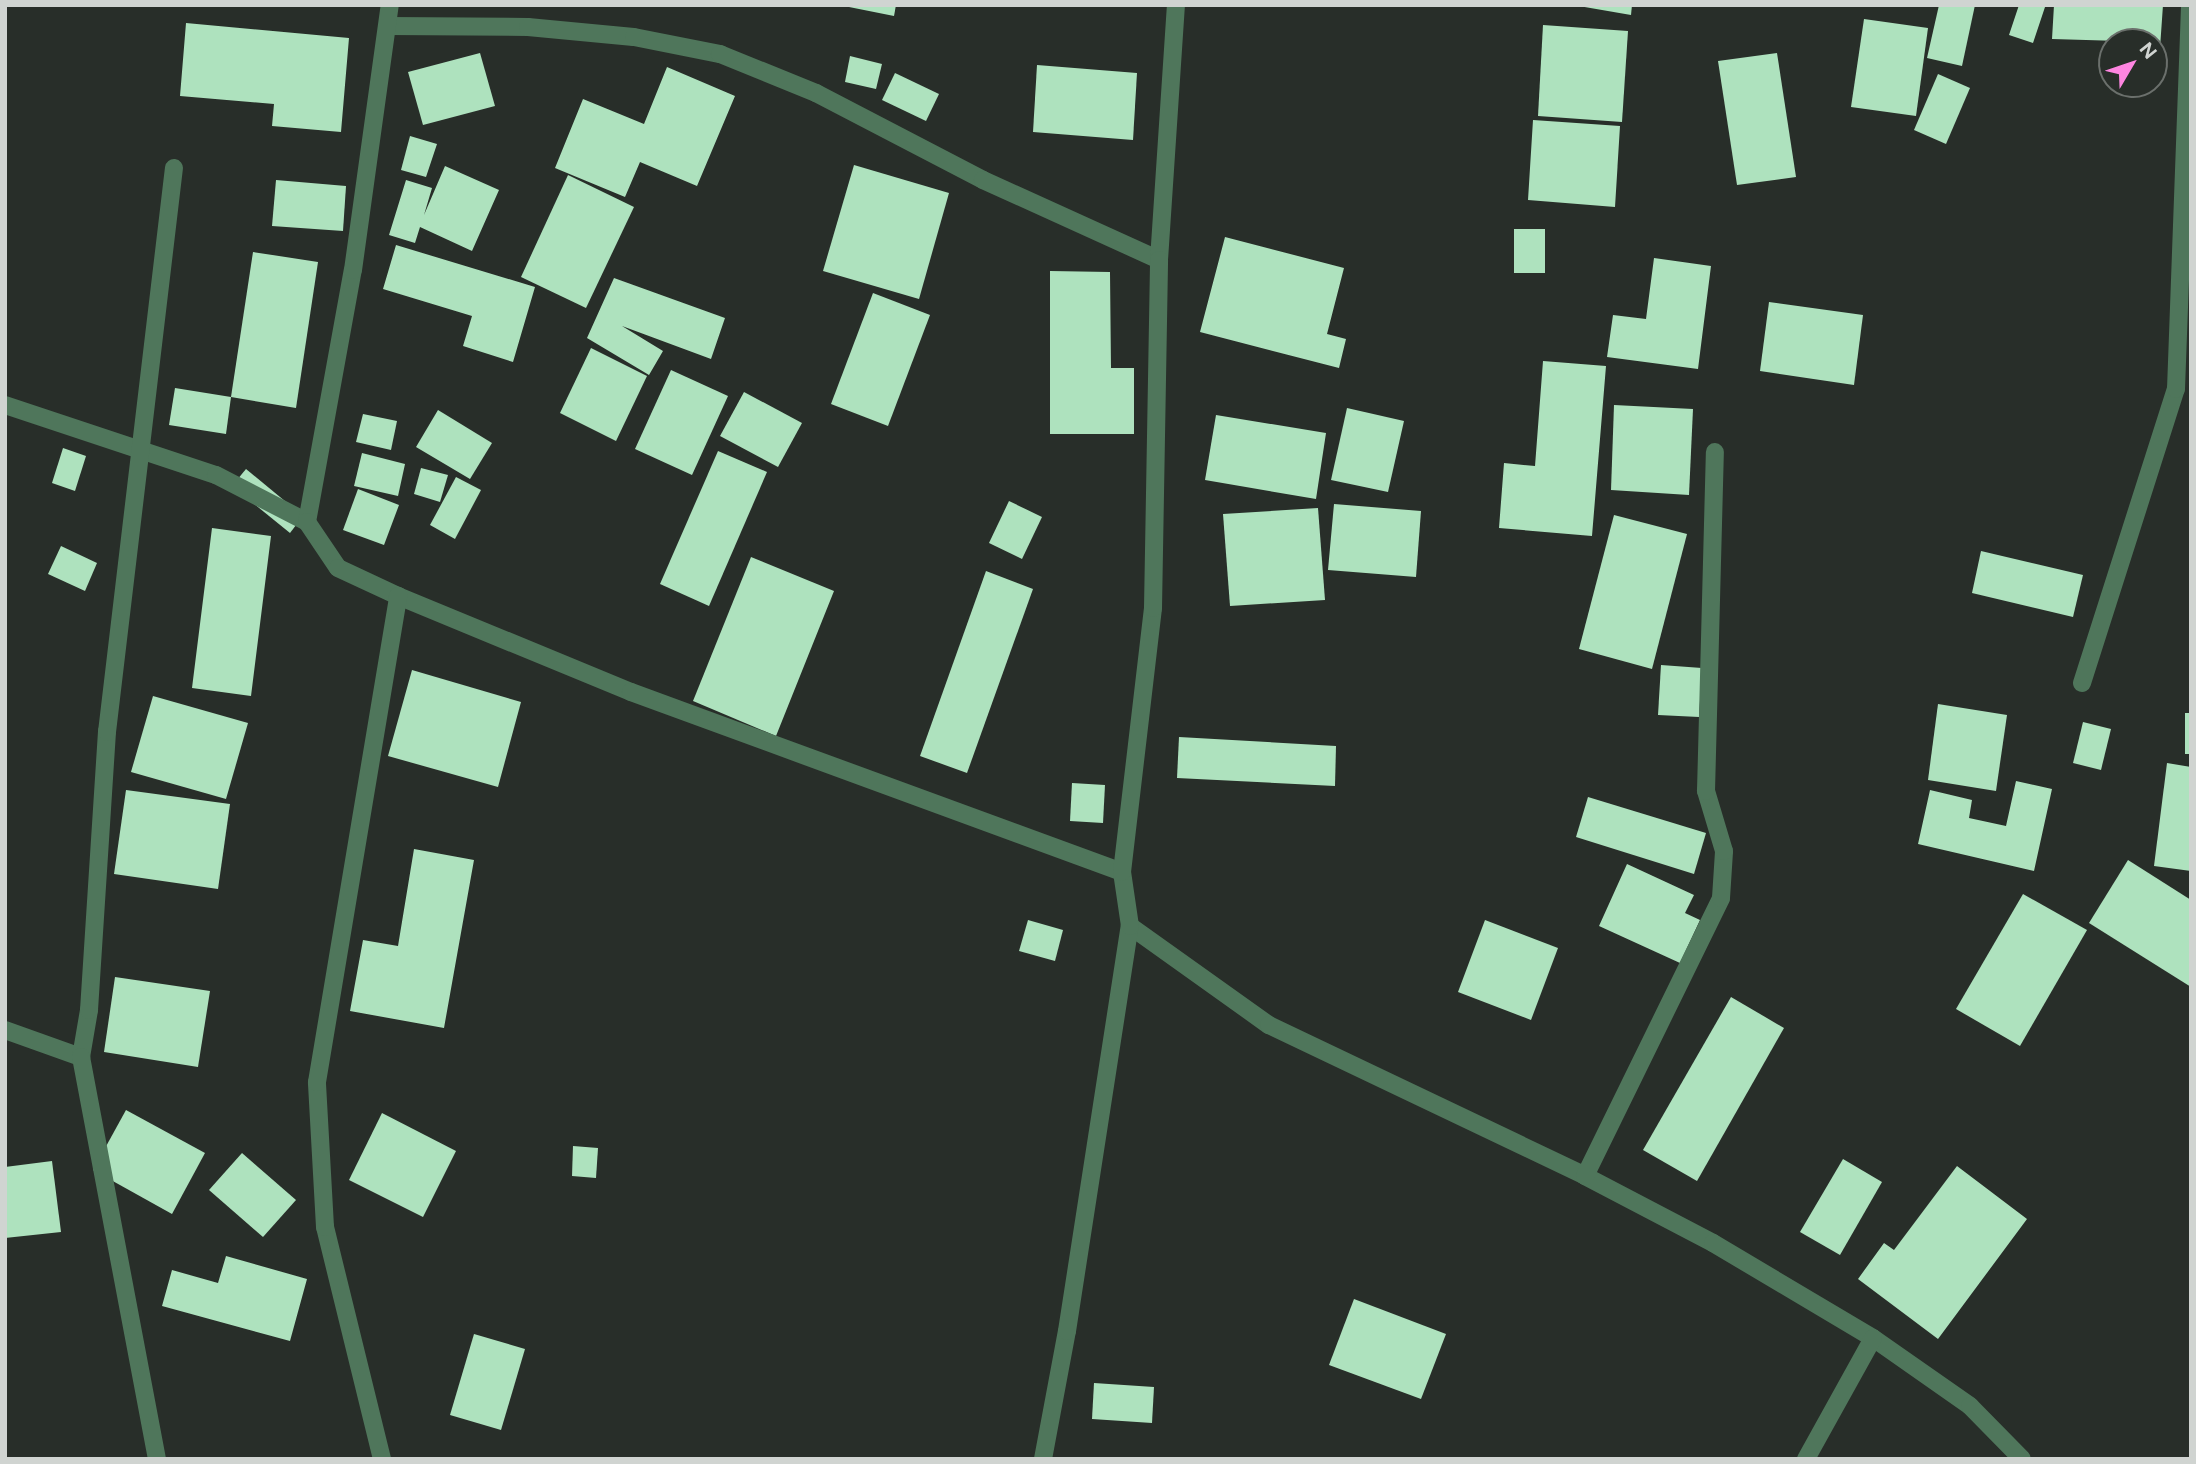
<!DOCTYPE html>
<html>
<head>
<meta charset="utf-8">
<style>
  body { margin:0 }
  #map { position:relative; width:2196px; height:1464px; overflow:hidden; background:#282e29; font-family:Figtree,sans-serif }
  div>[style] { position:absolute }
  .building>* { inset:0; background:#aee2be }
  .minor>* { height:18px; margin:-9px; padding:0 9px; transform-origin:9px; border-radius:9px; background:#4f765b }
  span { translate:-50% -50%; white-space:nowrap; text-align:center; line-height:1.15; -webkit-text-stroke:7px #282e29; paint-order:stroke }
  .frame { position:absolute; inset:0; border:7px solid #d0d4d1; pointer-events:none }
  .north { position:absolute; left:2098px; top:28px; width:70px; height:70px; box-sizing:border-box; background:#282e29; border:2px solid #6b706c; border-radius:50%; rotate:51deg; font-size:19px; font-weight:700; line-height:28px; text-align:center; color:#d0d4d1 }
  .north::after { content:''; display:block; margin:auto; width:24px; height:32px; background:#fe85e0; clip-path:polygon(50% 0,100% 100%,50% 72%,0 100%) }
</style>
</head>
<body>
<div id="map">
  <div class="building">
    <i style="clip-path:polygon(839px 5px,896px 5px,894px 16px)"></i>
    <i style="clip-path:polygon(1573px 5px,1632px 5px,1631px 15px)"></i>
    <i style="clip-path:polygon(1939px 5px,1975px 5px,1962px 66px,1927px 58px)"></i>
    <i style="clip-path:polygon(2019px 5px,2045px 7px,2033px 43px,2009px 35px)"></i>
    <i style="clip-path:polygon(2054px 5px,2163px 5px,2160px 48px,2154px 47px,2154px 42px,2052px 39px)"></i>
    <i style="clip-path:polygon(1864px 19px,1928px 28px,1916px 116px,1851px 107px)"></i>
    <i style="clip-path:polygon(186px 23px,349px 38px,341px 132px,272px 126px,274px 104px,180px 96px)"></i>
    <i style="clip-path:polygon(1543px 25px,1628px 31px,1622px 122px,1538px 116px)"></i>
    <i style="clip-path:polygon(480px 53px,495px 106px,423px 125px,408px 72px)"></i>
    <i style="clip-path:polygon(1777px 53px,1796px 177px,1737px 185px,1718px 61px)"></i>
    <i style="clip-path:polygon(850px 56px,882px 64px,876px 89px,845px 82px)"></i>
    <i style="clip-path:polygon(1037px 65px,1137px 73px,1133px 140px,1033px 132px)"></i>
    <i style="clip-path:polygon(667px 67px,735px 96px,697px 186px,640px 162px,625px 197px,555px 168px,583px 99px,644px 124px)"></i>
    <i style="clip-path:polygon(895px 73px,939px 94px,926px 121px,882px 100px)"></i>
    <i style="clip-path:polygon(1938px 74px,1970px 88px,1946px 144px,1914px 130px)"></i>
    <i style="clip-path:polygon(1533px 120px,1620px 126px,1615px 207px,1528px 200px)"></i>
    <i style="clip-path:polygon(410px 136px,437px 144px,426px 177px,401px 170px)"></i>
    <i style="clip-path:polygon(854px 165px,949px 193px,919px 299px,823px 271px)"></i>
    <i style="clip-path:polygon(445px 166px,499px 190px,472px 251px,420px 227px,415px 243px,389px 235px,406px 180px,432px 188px,424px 215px)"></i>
    <i style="clip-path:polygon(568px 175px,634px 207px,586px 308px,521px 277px)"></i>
    <i style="clip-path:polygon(276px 180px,346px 186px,343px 231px,272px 226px)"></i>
    <i style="clip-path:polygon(1514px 229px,1545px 229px,1545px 273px,1514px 273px)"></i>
    <i style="clip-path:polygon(1225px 237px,1344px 268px,1327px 334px,1346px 339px,1339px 368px,1200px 332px)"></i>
    <i style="clip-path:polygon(396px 245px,535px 287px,513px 362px,463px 346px,472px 316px,383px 289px)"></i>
    <i style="clip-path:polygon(253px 252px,318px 262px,296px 408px,231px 397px)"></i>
    <i style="clip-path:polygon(1654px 258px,1711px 266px,1698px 369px,1607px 357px,1613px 315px,1646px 319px)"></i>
    <i style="clip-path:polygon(1050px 271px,1110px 272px,1111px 368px,1134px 368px,1134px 434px,1050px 434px)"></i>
    <i style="clip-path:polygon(614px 278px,725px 318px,711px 359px,622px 326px,663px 351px,649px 375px,587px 338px)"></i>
    <i style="clip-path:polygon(873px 293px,930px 315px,888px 426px,831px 404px)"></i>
    <i style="clip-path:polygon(1769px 302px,1863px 315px,1854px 385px,1760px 371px)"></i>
    <i style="clip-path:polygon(591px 348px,647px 376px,616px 441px,560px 413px)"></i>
    <i style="clip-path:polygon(1543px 361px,1606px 366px,1592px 536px,1499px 528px,1504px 463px,1535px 466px)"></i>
    <i style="clip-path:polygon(671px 370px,728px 396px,692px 475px,635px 449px)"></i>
    <i style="clip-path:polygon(175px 388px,231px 397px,226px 434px,169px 425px)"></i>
    <i style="clip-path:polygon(744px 392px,802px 423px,778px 467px,720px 436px)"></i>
    <i style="clip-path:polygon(1614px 405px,1693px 409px,1689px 495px,1611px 490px)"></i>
    <i style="clip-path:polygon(1347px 408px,1404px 421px,1388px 492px,1331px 480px)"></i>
    <i style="clip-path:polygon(438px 410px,492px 443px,470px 479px,416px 447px)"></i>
    <i style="clip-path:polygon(363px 414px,397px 421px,391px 450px,356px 442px)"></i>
    <i style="clip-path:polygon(1216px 415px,1326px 433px,1316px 499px,1205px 480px)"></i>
    <i style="clip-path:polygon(63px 448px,86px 456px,75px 491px,52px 483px)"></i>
    <i style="clip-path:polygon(718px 451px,767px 472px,709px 606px,660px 584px)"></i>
    <i style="clip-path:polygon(362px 453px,405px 464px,398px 496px,354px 486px)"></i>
    <i style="clip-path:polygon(421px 468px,448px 475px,440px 502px,414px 494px)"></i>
    <i style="clip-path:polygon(246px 469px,303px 516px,290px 533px,232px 486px)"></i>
    <i style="clip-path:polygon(456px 477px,481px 490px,455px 539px,430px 525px)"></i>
    <i style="clip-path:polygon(358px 489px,399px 505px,384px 545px,343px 530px)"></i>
    <i style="clip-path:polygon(1009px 501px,1042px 517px,1022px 559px,989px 543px)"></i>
    <i style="clip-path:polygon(1334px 504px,1421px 511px,1416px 577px,1328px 570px)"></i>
    <i style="clip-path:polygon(1318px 508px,1325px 600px,1230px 606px,1223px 514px)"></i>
    <i style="clip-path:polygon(1614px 515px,1687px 534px,1652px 669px,1579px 649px)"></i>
    <i style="clip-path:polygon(212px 528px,271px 536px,251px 696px,192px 688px)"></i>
    <i style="clip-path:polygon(61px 546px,97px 563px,85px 591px,48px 574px)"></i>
    <i style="clip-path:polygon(1981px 551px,2083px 575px,2073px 617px,1972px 593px)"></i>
    <i style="clip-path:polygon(751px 557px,834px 591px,776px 736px,693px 701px)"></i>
    <i style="clip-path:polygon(986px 571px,1033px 589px,967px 773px,920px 756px)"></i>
    <i style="clip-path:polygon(1661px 665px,1702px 668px,1699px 717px,1658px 715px)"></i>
    <i style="clip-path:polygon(412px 670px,521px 702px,498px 787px,388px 756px)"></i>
    <i style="clip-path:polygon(153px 696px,248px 723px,226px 799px,131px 772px)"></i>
    <i style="clip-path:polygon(1938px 704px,2007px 715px,1996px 791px,1928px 780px)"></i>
    <i style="clip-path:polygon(2185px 713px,2191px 713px,2191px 754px,2185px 754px)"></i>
    <i style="clip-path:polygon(2083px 722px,2111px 729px,2101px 770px,2073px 763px)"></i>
    <i style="clip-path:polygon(1179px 737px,1336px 746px,1335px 786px,1177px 778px)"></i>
    <i style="clip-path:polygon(2167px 763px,2191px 767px,2191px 871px,2154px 866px)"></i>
    <i style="clip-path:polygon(2016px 781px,2052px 789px,2034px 871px,1918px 844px,1930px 790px,1972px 800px,1969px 818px,2006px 826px)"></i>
    <i style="clip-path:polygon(1072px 783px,1105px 785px,1103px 823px,1070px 821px)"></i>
    <i style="clip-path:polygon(126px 790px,230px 804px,218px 889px,114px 874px)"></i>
    <i style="clip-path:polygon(1588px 797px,1706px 833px,1694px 874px,1576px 837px)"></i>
    <i style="clip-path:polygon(414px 849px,474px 860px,444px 1028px,350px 1011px,363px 940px,398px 946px)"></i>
    <i style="clip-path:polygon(2128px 860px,2191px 900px,2191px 987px,2089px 923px)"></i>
    <i style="clip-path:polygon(1627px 864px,1694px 895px,1685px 913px,1700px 920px,1680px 963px,1599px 926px)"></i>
    <i style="clip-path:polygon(2023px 894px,2087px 930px,2020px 1046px,1956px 1009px)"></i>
    <i style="clip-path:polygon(1028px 920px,1063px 930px,1055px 961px,1019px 951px)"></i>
    <i style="clip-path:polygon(1485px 920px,1558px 948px,1531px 1020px,1458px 992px)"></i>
    <i style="clip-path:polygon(115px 977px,210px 991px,198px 1067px,104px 1052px)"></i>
    <i style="clip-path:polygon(1731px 997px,1784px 1028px,1697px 1181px,1643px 1150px)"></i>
    <i style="clip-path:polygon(126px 1110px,205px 1153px,172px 1214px,93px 1170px)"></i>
    <i style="clip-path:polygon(382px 1113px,456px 1151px,423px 1217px,349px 1180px)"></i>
    <i style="clip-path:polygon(573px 1146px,598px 1148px,596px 1178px,572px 1176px)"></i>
    <i style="clip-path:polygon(242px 1153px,296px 1200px,263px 1237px,209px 1190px)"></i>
    <i style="clip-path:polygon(1843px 1159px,1882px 1182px,1840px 1255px,1800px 1232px)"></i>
    <i style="clip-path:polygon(52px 1161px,61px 1232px,5px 1238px,5px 1167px)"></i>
    <i style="clip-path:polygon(1957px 1166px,2027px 1219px,1938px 1339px,1858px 1279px,1884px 1243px,1894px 1250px)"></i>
    <i style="clip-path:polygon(226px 1256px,307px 1279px,290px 1341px,162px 1306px,172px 1270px,218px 1283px)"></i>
    <i style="clip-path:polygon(1354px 1299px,1446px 1334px,1421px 1399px,1329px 1365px)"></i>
    <i style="clip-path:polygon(474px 1334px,525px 1349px,501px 1430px,450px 1415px)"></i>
    <i style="clip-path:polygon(1094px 1383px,1154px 1387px,1152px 1423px,1092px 1419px)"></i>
  </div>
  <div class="minor">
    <i style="left:388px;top:26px;width:140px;rotate:0.4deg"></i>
    <i style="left:528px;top:27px;width:106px;rotate:5.4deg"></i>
    <i style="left:634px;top:37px;width:88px;rotate:11.2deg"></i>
    <i style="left:720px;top:54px;width:104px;rotate:22.1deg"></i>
    <i style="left:816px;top:93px;width:188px;rotate:27.5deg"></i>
    <i style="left:983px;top:180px;width:193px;rotate:24.4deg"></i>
    <i style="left:1159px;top:260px;width:256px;rotate:-86.2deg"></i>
    <i style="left:5px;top:405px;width:222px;rotate:18.4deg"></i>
    <i style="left:216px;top:475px;width:102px;rotate:27.3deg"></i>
    <i style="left:307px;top:522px;width:256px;rotate:-79.7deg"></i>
    <i style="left:353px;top:270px;width:268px;rotate:-82.1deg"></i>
    <i style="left:307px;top:522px;width:55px;rotate:56deg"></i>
    <i style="left:338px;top:568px;width:66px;rotate:25deg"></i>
    <i style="left:398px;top:596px;width:252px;rotate:22.4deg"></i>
    <i style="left:631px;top:692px;width:523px;rotate:20.13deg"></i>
    <i style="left:2082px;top:683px;width:309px;rotate:-72.3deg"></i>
    <i style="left:2176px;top:389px;width:384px;rotate:-87.9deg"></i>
    <i style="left:1130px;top:926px;width:171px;rotate:35.5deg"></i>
    <i style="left:1269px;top:1025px;width:350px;rotate:25.5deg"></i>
    <i style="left:1585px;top:1176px;width:144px;rotate:27.6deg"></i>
    <i style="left:1713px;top:1243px;width:186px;rotate:30.7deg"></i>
    <i style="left:1873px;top:1338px;width:118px;rotate:35deg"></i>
    <i style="left:1970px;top:1406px;width:74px;rotate:45.5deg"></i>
    <i style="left:5px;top:1030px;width:81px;rotate:19.6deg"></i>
    <i style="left:81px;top:1057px;width:48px;rotate:-80.3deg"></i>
    <i style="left:89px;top:1010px;width:279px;rotate:-86.3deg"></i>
    <i style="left:107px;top:732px;width:568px;rotate:-83.23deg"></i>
    <i style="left:81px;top:1057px;width:409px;rotate:79.3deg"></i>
    <i style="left:1585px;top:1176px;width:309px;rotate:-63.9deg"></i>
    <i style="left:1721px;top:898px;width:47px;rotate:-86.3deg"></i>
    <i style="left:1724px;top:851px;width:63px;rotate:-106.7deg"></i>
    <i style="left:1706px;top:791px;width:339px;rotate:-88.5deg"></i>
    <i style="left:382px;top:1459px;width:239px;rotate:-103.8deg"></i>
    <i style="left:325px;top:1227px;width:145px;rotate:-93.2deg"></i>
    <i style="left:317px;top:1082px;width:493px;rotate:-80.5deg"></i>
    <i style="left:1043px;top:1459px;width:130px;rotate:-79.4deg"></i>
    <i style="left:1067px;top:1331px;width:410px;rotate:-81.2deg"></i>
    <i style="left:1130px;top:926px;width:55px;rotate:-98.4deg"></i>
    <i style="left:1122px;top:872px;width:266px;rotate:-83.3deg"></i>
    <i style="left:1153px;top:608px;width:348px;rotate:-89deg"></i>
    <i style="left:1806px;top:1459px;width:138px;rotate:-61deg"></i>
  </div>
  <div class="frame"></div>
  <div class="north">N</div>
</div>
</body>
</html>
